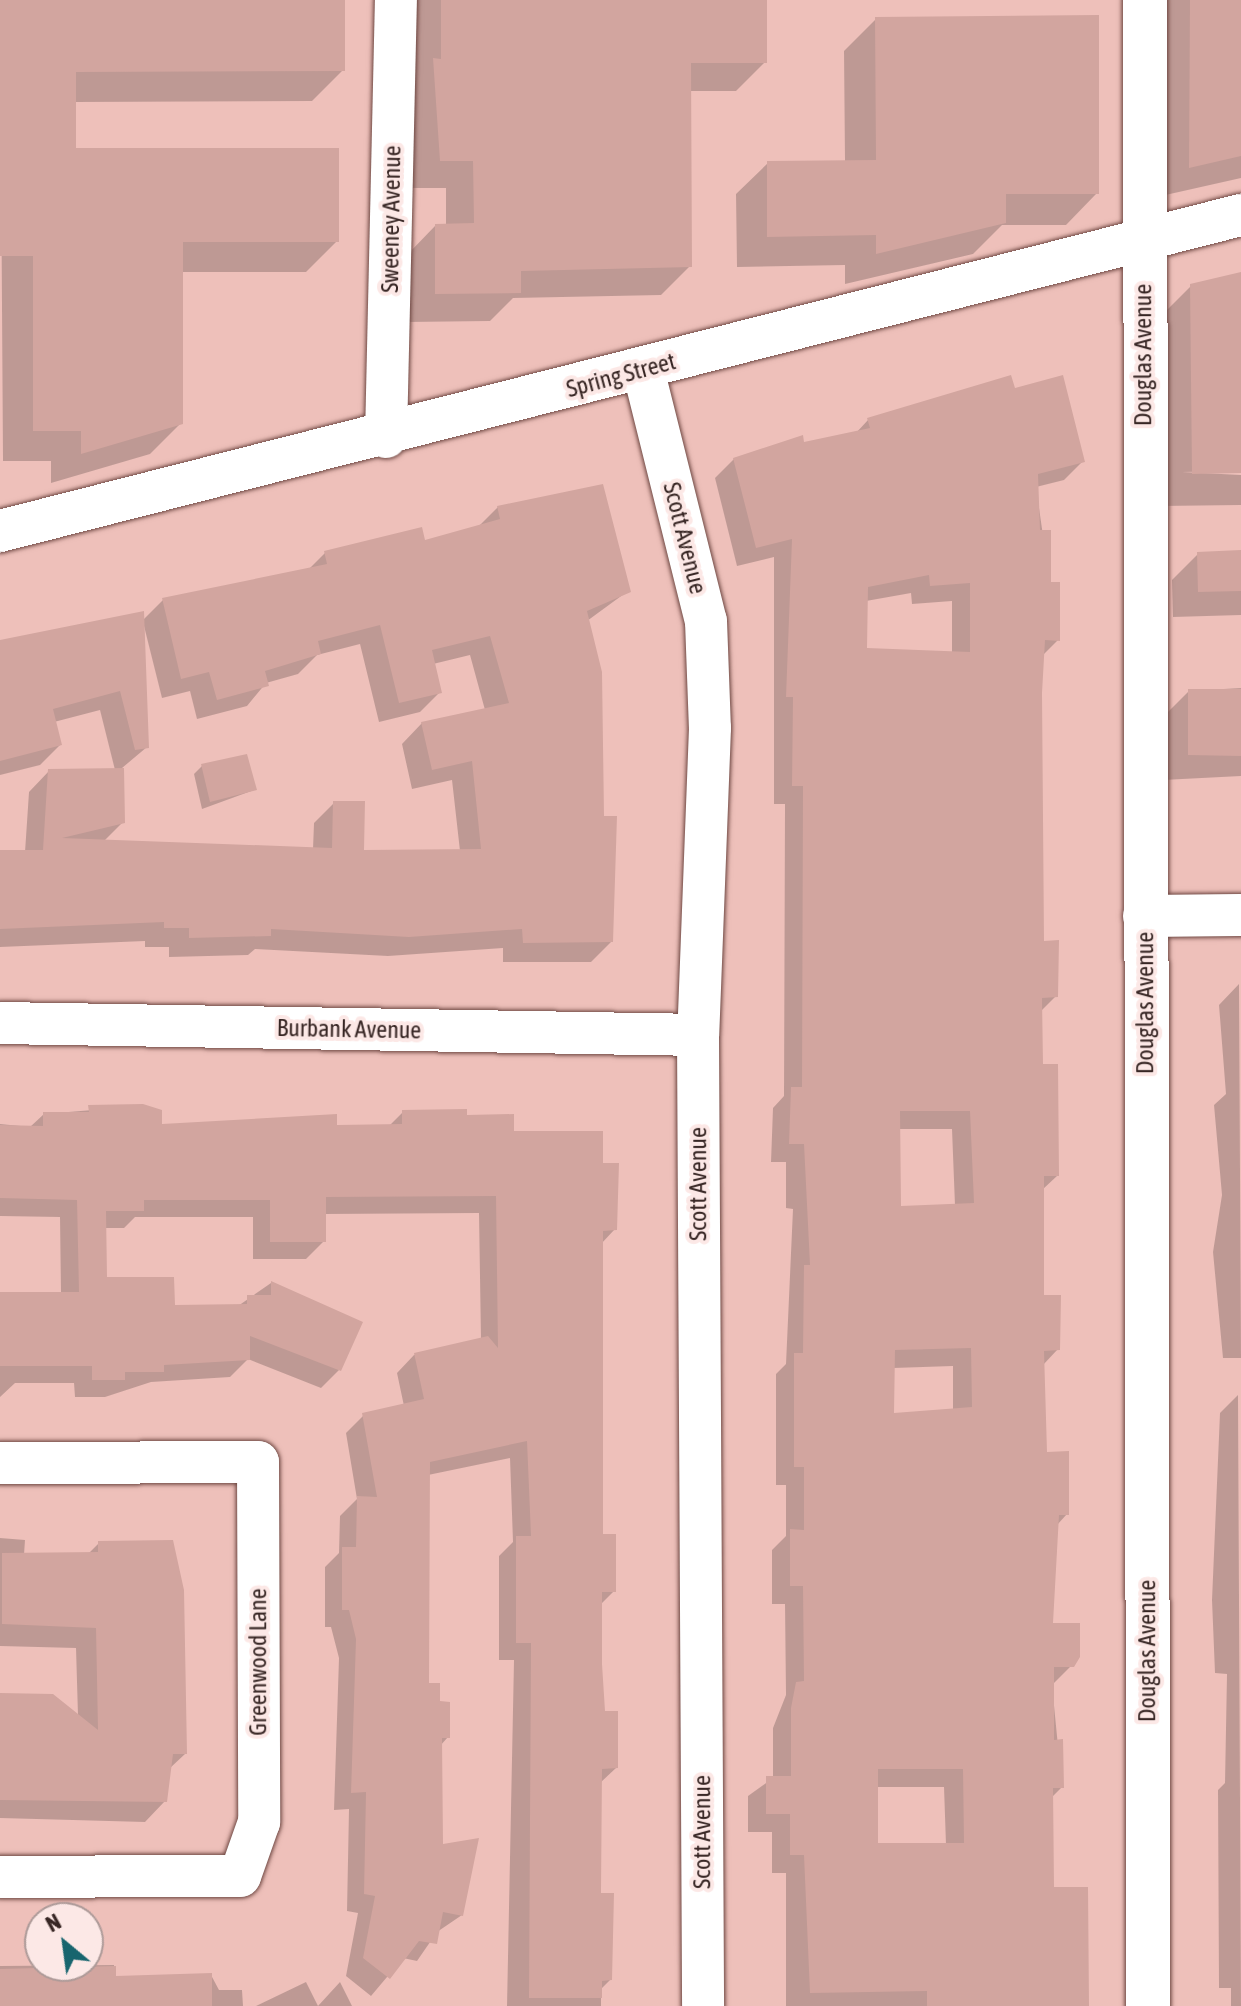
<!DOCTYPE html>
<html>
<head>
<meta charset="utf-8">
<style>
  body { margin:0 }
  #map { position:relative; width:1241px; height:2006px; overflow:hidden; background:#eec0ba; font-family:"Asap Condensed",sans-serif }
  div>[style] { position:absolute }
  .shadow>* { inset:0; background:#0003 }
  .building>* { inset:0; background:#d2a59f }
  .roads { filter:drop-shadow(0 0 2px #6f4843) drop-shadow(0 0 2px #6f4843) }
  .street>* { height:42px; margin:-21px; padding:0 21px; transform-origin:21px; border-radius:21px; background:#fff }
  .secondary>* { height:44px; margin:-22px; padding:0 22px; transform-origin:22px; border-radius:22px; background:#fff }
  span { translate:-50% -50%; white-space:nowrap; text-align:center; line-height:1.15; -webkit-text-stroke:8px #fce8e6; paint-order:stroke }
  .street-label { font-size:24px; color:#372624 }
  .north { position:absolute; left:24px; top:1902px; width:80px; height:80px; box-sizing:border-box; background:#fce8e6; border:2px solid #ad9a98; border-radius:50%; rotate:331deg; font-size:22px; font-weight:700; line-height:32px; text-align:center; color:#372624 }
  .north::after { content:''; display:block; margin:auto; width:28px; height:36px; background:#18656e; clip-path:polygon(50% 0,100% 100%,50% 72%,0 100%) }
</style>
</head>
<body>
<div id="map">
  <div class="shadow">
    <i style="clip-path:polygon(0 0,343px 0,343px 70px,312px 101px,74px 102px,74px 150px,337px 241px,306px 272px,181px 272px,181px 423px,150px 454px,51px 483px,51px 461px,3px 461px)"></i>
    <i style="clip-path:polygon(413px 0,765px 0,765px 62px,736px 91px,689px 91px,690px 266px,661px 295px,513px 298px,490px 321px,407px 322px,407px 255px,435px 226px,446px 226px,446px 188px,412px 188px)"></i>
    <i style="clip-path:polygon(1161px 0,1241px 0,1241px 178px,1161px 196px)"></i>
    <i style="clip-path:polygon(876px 19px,1097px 193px,1066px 225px,1002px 225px,973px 254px,845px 284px,845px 265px,737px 267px,736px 194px,768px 163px,845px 162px,844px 51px)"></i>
    <i style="clip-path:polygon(1241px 274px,1241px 471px,1182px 472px,1241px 475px,1241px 505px,1160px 506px,1158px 319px,1191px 286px)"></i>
    <i style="clip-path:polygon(evenodd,1010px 377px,1013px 390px,1083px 461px,1064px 480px,1036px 487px,1058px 640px,1042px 656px,1042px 943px,1056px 996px,1040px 1012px,1041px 1066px,1057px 1176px,1042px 1190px,1042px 1297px,1058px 1349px,1043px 1365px,1045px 1454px,1067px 1514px,1057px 1525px,1051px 1625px,1072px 1665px,1052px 1685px,1062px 1787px,1051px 1798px,1052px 1889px,1086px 2006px,786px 2006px,786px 1873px,772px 1873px,772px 1832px,748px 1832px,748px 1796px,773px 1778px,773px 1728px,786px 1695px,785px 1604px,772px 1604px,772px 1550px,786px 1536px,786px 1485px,776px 1485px,776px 1374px,786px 1364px,793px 1209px,786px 1208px,786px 1162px,771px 1162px,773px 1108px,784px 1096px,785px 804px,774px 804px,774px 557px,737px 566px,715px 478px,734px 459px,855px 434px,868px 420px,1010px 377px,911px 593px,912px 604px,952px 601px,952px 653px,865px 650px,866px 601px,911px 593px,1010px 377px,899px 1129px,952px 1129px,955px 1206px,899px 1208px,899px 1129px,1010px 377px,953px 1366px,953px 1411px,892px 1415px,893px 1368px,953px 1366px,1010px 377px,876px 1787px,944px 1787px,946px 1845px,876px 1846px,876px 1787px)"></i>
    <i style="clip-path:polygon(evenodd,498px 507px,628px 591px,587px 621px,611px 942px,591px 962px,503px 962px,503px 948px,388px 956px,255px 949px,248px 955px,169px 957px,169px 947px,145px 947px,145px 941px,0 947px,0 852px,25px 852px,29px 792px,49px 771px,115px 770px,100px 710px,54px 722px,60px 745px,40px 765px,0 775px,0 643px,142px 621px,163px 600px,308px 570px,325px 553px,424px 542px,478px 527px,498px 507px,144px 626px,162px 698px,190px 691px,197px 719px,247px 706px,266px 683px,298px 674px,317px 655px,360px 644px,379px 722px,420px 712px,440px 692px,433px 664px,470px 655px,485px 710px,422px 723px,402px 744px,412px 789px,452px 780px,460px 851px,362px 852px,334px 803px,314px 823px,313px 849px,101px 844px,123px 822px,122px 768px,147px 747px,144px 626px)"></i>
    <i style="clip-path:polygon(1241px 552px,1241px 615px,1173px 617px,1172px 580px,1198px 554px)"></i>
    <i style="clip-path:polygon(1241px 688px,1241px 776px,1163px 780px,1163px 717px,1189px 691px)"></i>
    <i style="clip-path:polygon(202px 766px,254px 790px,202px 809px,194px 774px)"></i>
    <i style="clip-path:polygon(1239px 984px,1241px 1358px,1223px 1358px,1213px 1252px,1222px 1195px,1214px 1105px,1226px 1094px,1219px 1005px)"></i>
    <i style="clip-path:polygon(142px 1106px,160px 1126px,389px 1126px,403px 1112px,465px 1117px,601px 1165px,615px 1229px,601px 1244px,601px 1536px,614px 1591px,600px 1605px,603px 1713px,616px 1768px,600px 1783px,599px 1895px,610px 1980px,601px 1989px,601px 2006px,507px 2006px,514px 1660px,499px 1660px,499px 1556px,513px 1542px,510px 1458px,428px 1475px,427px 1685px,448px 1737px,440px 1746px,441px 1846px,462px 1915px,437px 1932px,417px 1961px,403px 1958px,371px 1996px,346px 1976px,358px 1913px,347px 1911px,349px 1809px,334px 1810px,339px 1658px,331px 1627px,325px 1627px,325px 1567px,339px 1553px,340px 1516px,357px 1499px,346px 1433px,364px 1415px,404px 1406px,397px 1373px,414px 1355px,481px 1340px,479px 1213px,324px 1214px,324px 1241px,306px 1259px,253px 1259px,253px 1217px,135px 1217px,124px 1228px,104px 1228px,105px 1279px,173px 1307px,238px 1306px,271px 1283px,360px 1323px,339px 1370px,321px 1388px,248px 1359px,230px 1377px,151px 1382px,105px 1397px,75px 1397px,74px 1383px,15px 1383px,0 1397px,0 1294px,61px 1294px,60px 1217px,0 1216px,0 1124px,30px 1127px,44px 1114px)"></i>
    <i style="clip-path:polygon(1238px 1395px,1241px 2006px,1231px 2006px,1231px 1988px,1219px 1988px,1218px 1790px,1225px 1783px,1227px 1674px,1215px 1673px,1212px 1600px,1220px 1413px)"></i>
    <i style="clip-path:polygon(0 1538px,25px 1540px,24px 1555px,88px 1554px,99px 1543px,185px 1754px,169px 1769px,165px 1801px,145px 1822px,0 1818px,0 1695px,78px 1716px,76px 1648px,0 1646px)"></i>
    <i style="clip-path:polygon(114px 1965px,114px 1978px,211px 1975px,219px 1990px,242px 1990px,243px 2006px,0 2006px,0 1966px)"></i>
    <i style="clip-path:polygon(306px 1982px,318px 2006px,340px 1982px,352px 2006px,256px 2006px)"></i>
  </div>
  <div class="building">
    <i style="clip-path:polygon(0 0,345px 0,345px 71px,76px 72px,76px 148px,339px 148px,339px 242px,183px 242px,183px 424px,81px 454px,81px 431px,33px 431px,33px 256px,0 256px)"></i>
    <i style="clip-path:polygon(441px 0,767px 0,767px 63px,691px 63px,692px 267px,521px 271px,521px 293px,435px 294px,435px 224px,474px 223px,473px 161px,440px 161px,433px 58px,441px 59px)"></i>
    <i style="clip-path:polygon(1190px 0,1241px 0,1241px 156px,1189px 168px)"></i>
    <i style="clip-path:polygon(1099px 15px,1099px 194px,1006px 194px,1006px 223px,876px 254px,876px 235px,767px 237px,767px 161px,876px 160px,875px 17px)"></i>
    <i style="clip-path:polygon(1241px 272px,1241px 473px,1192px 474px,1190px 284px)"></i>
    <i style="clip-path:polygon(evenodd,1011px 375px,1015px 388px,1063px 375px,1085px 462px,1038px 474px,1040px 530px,1051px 530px,1051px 582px,1060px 582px,1060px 641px,1045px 640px,1042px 693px,1044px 941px,1059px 940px,1058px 997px,1042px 998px,1043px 1064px,1058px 1064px,1059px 1176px,1044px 1176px,1044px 1295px,1061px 1295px,1060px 1350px,1044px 1351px,1047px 1452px,1069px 1451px,1069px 1515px,1059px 1515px,1053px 1623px,1080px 1623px,1080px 1657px,1074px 1667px,1054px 1667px,1054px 1740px,1063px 1739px,1064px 1788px,1053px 1788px,1054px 1887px,1088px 1887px,1089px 2006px,927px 2006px,927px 1991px,810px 1993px,804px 1855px,790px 1855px,790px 1814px,766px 1814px,766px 1776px,791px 1776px,791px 1708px,796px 1682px,804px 1681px,803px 1586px,790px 1586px,790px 1529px,804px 1530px,804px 1467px,794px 1467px,794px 1353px,803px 1353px,804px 1265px,810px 1265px,804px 1144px,789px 1144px,791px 1087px,802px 1087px,803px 786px,792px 786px,793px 697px,786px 697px,792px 539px,756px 548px,733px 458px,803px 435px,804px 442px,870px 428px,867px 418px,1011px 375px,929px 575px,930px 586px,970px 583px,970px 652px,867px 648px,868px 587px,929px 575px,1011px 375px,900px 1111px,970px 1111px,974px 1203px,901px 1206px,900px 1111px,1011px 375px,971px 1348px,972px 1407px,894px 1413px,895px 1350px,971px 1348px,1011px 375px,878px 1769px,963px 1769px,964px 1843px,878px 1843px,878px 1769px)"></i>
    <i style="clip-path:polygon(603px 484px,631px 592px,587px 611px,602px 672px,604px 816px,617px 816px,613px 942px,523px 943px,522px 929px,409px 937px,271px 929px,271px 936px,189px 938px,189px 928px,164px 928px,164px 922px,0 929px,0 850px,43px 850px,48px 769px,124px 768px,125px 823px,62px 838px,332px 848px,333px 801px,365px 801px,364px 850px,481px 849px,472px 761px,432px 770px,421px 722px,509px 703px,490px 636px,432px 650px,442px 693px,399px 703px,380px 625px,318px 641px,321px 654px,265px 671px,269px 686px,217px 700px,209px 672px,181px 679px,162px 598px,327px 564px,324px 551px,422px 527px,425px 540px,500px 519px,497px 506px)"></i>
    <i style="clip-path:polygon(1241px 550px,1241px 591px,1198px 592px,1197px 552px)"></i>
    <i style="clip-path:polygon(144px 611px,149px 748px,135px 750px,120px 691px,53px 709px,62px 745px,0 761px,0 640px)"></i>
    <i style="clip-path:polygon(1188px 689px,1241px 689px,1241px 756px,1188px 755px)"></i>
    <i style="clip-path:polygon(247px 754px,257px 790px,210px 802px,201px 764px)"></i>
    <i style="clip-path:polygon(143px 1104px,162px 1110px,162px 1124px,337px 1114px,337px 1125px,402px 1124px,402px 1110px,467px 1109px,467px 1115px,514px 1114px,514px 1131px,603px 1131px,603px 1163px,619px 1163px,617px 1230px,603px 1231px,603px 1534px,616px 1534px,616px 1592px,602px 1592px,602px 1664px,605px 1711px,618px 1711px,618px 1768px,602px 1769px,601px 1893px,614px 1893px,612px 1980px,602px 1981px,602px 1998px,529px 1998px,531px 1643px,516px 1643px,516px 1536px,531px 1536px,527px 1441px,430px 1462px,429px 1683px,440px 1683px,440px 1701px,450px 1702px,450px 1738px,442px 1738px,443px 1844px,479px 1838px,463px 1916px,443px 1912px,437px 1944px,419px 1941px,390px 1979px,363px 1958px,375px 1896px,364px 1894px,366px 1792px,351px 1793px,356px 1639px,349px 1610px,342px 1610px,342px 1547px,356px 1547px,357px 1496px,377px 1497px,362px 1413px,424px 1399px,414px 1353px,488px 1336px,498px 1348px,496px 1196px,326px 1197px,326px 1242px,270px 1242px,270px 1200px,144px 1200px,144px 1211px,106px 1211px,107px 1277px,174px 1277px,175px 1305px,247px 1304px,247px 1295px,271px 1295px,271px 1281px,363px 1322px,341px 1371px,250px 1336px,250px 1360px,164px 1365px,164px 1372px,125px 1372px,125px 1380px,92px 1380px,92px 1366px,0 1366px,0 1292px,79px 1292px,77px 1200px,0 1198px,0 1125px,43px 1126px,43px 1112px,89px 1112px,88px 1105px)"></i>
    <i style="clip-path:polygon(173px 1540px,184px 1590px,187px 1754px,173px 1754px,167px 1802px,0 1800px,0 1693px,53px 1694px,98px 1730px,96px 1628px,2px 1624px,2px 1553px,98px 1552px,98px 1541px)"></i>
    <i style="clip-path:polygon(116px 1966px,116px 1976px,212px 1973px,212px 2006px,0 2006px,0 1969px)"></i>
  </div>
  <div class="roads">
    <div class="street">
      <i style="left:643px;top:369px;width:260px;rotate:76deg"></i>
      <i style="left:706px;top:621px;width:107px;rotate:87.9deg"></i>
      <i style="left:710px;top:728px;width:307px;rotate:92.2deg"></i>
      <i style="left:698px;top:1035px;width:971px;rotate:89.7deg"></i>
      <i style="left:386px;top:437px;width:437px;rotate:-88.7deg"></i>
      <i style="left:0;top:531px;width:1281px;rotate:-14.29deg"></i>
      <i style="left:1144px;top:916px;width:97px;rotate:-0.6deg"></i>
      <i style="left:0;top:1023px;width:698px;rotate:0.98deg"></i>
      <i style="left:0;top:1463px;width:258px;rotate:-0.2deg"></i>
      <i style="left:258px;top:1462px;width:360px;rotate:89.8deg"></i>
      <i style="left:259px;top:1822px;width:57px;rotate:109.4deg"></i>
      <i style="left:240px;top:1876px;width:240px;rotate:179.8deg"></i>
    </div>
    <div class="secondary">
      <i style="left:1145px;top:0;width:2006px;rotate:89.91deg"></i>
    </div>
  </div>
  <div class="street-label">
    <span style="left:391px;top:219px;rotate:-89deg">Sweeney Avenue</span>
    <span style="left:1143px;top:355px;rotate:-90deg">Douglas Avenue</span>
    <span style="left:621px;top:375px;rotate:-15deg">Spring Street</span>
    <span style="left:685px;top:538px;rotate:76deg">Scott Avenue</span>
    <span style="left:1145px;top:1003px;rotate:-90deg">Douglas Avenue</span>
    <span style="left:349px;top:1029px;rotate:1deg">Burbank Avenue</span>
    <span style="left:698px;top:1184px;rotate:-90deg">Scott Avenue</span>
    <span style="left:1147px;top:1651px;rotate:-90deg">Douglas Avenue</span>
    <span style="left:258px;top:1662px;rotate:-90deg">Greenwood Lane</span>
    <span style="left:702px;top:1832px;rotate:-90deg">Scott Avenue</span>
  </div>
  <div class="north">N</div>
</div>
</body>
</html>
